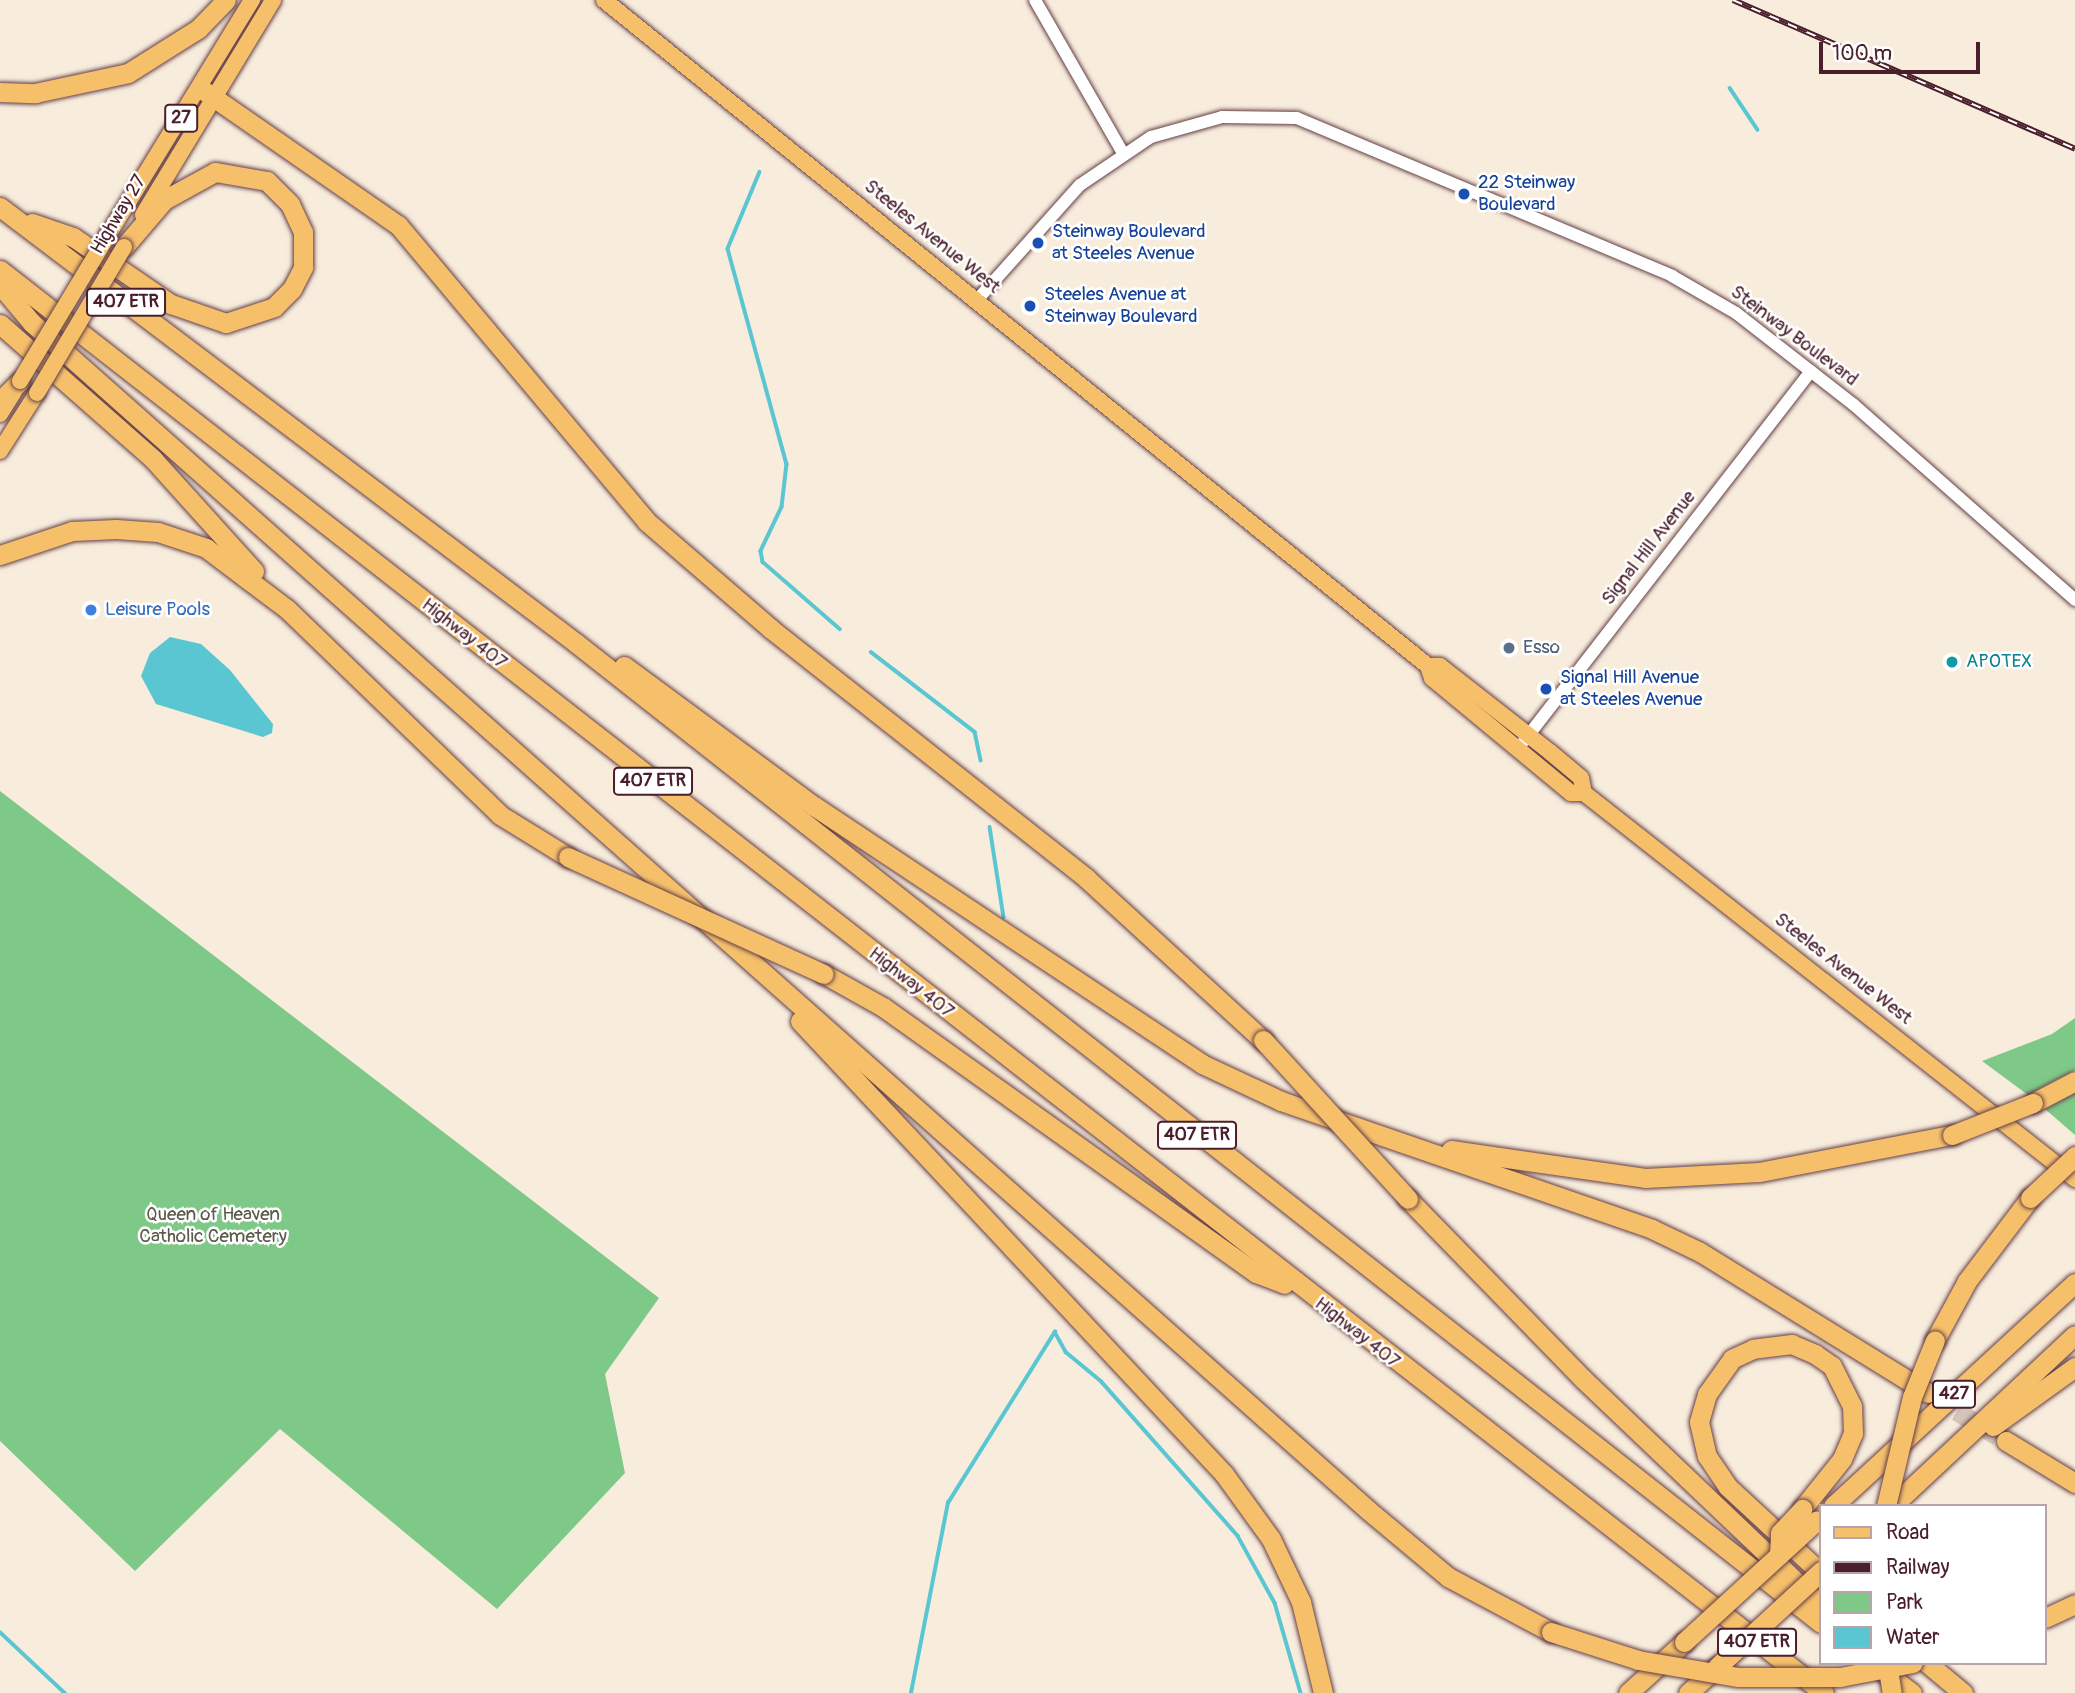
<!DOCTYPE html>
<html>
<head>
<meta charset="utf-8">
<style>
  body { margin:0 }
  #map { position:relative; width:2075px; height:1693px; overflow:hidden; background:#f8eddd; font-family:Pangolin,sans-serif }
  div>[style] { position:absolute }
  .green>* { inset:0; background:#7ec987 }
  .water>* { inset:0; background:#59c6d2 }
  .stream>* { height:3.5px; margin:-1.75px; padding:0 1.75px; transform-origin:1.75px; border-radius:1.75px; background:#59c6d2 }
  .highway-tunnel>* { height:19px; margin-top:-9.5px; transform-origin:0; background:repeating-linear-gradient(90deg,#d5c4b9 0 19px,transparent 0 29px) }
  .roads { filter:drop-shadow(0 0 2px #643e46) drop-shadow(0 0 2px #643e46) }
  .minor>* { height:12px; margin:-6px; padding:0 6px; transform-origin:6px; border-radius:6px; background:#fff }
  .major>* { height:16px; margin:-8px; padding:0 8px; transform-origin:8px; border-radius:8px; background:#f6c06b }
  .highway>* { height:19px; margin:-9.5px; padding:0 9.5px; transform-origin:9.5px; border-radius:9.5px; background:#f6c06b }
  .rail>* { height:6px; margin-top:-3px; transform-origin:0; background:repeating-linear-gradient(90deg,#fff 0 10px,#4a1f2b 0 20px); box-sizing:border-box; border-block:2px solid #4a1f2b }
  .bridges { filter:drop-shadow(0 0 2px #643e46) drop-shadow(0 0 2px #643e46) }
  .major-bridge>* { height:16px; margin:-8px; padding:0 8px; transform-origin:8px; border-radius:8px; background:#f6c06b }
  .highway-bridge>* { height:19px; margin:-9.5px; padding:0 9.5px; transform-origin:9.5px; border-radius:9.5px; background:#f6c06b }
  .dots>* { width:19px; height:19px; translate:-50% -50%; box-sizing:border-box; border:4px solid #fff; border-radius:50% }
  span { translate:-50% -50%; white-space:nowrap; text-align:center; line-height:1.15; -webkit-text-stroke:5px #fff; paint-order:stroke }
  .shield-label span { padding:2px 5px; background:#fff; border:2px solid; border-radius:5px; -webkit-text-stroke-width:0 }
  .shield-label { font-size:18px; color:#4a1f2b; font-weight:700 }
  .transit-label { font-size:19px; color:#164399 }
  .left { translate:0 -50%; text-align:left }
  .street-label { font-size:19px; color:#4a1f2b }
  .shop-label { font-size:19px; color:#366cbe }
  .service-label { font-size:19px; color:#4e5e75 }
  .culture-label { font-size:19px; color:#0d838f }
  .park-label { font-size:19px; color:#5c5a4b }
  .legend { position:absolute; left:1819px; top:1504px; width:228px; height:161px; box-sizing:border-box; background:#fff; border:2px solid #b7a5aa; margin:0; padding:9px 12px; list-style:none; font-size:21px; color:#4a1f2b }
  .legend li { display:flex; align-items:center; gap:14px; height:35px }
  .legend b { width:35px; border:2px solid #b7a5aa }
  .scale { position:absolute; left:1819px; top:42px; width:161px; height:32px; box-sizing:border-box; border:4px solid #4a1f2b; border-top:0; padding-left:9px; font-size:21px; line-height:24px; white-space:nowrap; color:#4a1f2b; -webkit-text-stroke:5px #fff; paint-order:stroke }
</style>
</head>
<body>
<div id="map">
  <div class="green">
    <i style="clip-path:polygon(0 791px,659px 1298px,605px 1374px,625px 1473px,497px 1609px,280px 1429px,135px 1571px,0 1441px)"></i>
    <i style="clip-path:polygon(2075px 1018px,2075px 1070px,2028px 1095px,1982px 1061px,2052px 1034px)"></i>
    <i style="clip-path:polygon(2075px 1093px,2075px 1135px,2045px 1109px)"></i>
  </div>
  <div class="water">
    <i style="clip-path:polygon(170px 637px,201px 644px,230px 670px,273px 724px,272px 733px,263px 737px,156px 704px,141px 676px,150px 653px)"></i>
  </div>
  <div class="stream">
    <i style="left:1730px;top:88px;width:50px;rotate:56.3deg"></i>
    <i style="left:760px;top:172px;width:83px;rotate:112.6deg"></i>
    <i style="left:728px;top:249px;width:223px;rotate:74.7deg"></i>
    <i style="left:787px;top:464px;width:43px;rotate:96.6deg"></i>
    <i style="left:782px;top:507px;width:49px;rotate:115.5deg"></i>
    <i style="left:761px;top:551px;width:11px;rotate:80deg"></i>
    <i style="left:763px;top:562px;width:102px;rotate:41deg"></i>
    <i style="left:871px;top:652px;width:131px;rotate:37.6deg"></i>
    <i style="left:975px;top:732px;width:29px;rotate:78deg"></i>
    <i style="left:990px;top:827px;width:91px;rotate:81.2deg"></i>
    <i style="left:1055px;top:1332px;width:23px;rotate:61deg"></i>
    <i style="left:1066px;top:1352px;width:45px;rotate:39.6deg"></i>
    <i style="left:1101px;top:1381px;width:207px;rotate:48.5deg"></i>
    <i style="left:1238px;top:1536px;width:77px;rotate:61.1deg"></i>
    <i style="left:1275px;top:1603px;width:94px;rotate:73.9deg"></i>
    <i style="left:0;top:1632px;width:89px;rotate:43.2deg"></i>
    <i style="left:911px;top:1693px;width:194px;rotate:-79deg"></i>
    <i style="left:948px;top:1503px;width:202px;rotate:-58deg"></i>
  </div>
  <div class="highway-tunnel">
    <i style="left:1932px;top:1396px;width:87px;rotate:31.3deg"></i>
  </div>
  <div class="roads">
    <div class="minor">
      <i style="left:1035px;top:0;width:177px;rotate:60.1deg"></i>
      <i style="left:977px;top:300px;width:154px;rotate:-48.2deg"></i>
      <i style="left:1080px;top:185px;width:86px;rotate:-34.1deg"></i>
      <i style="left:1151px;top:137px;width:74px;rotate:-15.7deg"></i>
      <i style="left:1222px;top:117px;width:75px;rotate:0.8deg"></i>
      <i style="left:1297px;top:118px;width:407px;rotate:22.8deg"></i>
      <i style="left:1672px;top:276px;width:74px;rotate:30deg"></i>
      <i style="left:1736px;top:313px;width:150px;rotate:37.9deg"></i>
      <i style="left:1854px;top:405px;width:295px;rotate:41.4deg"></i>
      <i style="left:1524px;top:741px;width:468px;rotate:-52.2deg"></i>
    </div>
    <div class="major">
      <i style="left:604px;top:0;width:1059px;rotate:38.95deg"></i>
      <i style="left:1428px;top:666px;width:13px;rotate:72deg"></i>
      <i style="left:1432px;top:678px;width:180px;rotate:39.6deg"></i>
      <i style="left:1571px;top:793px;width:13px"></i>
      <i style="left:1584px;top:793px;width:625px;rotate:38.17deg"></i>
      <i style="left:143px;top:215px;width:251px;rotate:-58.8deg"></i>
      <i style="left:108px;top:235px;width:276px;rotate:-58.5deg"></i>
      <i style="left:0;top:414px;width:26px;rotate:-58deg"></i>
      <i style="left:0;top:451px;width:69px;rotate:-57.5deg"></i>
      <i style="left:1428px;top:666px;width:12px"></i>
      <i style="left:1440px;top:666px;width:140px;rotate:38deg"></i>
      <i style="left:1550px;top:752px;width:40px;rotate:40deg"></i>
      <i style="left:1581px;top:778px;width:15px;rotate:79deg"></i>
    </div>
    <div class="highway">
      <i style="left:200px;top:88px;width:241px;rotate:34.7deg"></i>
      <i style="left:398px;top:225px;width:386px;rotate:50deg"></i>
      <i style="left:646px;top:521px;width:165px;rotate:40.8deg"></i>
      <i style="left:771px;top:629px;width:402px;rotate:38.3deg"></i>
      <i style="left:1086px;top:878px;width:240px;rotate:42.5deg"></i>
      <i style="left:0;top:92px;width:35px;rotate:2deg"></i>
      <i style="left:35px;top:93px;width:95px;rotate:-12.1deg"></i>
      <i style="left:128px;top:73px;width:83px;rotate:-32.2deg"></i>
      <i style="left:198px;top:29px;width:40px;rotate:-46deg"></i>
      <i style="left:0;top:207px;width:722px;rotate:37.12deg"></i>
      <i style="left:576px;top:643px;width:1584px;rotate:38.21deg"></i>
      <i style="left:32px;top:223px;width:43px;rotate:18.9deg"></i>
      <i style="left:73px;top:237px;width:119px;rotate:34.4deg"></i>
      <i style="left:171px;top:304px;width:58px;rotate:19.1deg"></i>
      <i style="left:226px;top:323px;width:51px;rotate:-18.4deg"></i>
      <i style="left:274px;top:307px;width:25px;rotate:-45deg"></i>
      <i style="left:292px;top:289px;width:25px;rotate:-63deg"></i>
      <i style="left:303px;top:267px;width:35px;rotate:-90deg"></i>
      <i style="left:303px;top:232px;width:31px;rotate:-115deg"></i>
      <i style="left:290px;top:204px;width:33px;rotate:-135deg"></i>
      <i style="left:267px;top:181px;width:53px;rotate:-170.2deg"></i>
      <i style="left:215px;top:172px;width:58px;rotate:151.2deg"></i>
      <i style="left:164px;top:200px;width:62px;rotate:130.4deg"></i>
      <i style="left:0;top:270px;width:2313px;rotate:37.96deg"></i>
      <i style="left:0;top:285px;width:50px;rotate:49.9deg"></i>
      <i style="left:32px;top:323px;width:1787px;rotate:41.62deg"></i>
      <i style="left:1368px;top:1510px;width:104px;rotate:39.9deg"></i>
      <i style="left:1448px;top:1577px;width:117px;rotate:28.1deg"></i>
      <i style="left:0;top:324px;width:204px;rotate:41.4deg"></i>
      <i style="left:153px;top:459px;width:151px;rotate:48deg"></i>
      <i style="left:0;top:401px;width:28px;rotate:-45deg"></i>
      <i style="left:0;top:555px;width:76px;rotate:-18.4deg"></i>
      <i style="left:72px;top:531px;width:44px;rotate:-2.6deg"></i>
      <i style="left:116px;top:529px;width:42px;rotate:4.1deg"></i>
      <i style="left:158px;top:532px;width:51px;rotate:18.4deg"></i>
      <i style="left:206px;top:548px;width:101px;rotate:37deg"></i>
      <i style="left:287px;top:609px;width:296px;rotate:44deg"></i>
      <i style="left:500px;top:815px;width:80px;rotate:31.7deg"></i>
      <i style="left:624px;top:666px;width:236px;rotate:36.4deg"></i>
      <i style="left:814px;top:806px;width:466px;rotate:33.6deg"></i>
      <i style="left:1202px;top:1064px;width:87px;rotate:25.1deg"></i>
      <i style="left:1281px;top:1101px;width:392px;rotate:19deg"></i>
      <i style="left:1652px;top:1229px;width:53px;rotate:25.6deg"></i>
      <i style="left:1700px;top:1252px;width:268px;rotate:31.7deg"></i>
      <i style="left:824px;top:974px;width:68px;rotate:29.2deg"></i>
      <i style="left:883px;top:1007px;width:458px;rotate:35.5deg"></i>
      <i style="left:1256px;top:1273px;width:30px;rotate:21deg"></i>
      <i style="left:800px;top:1021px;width:620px;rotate:46.89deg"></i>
      <i style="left:1224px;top:1474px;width:80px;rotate:54.1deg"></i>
      <i style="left:1271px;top:1539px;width:70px;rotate:64.5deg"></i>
      <i style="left:1301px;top:1602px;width:94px;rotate:76.4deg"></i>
      <i style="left:2033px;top:1103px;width:47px;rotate:-27.6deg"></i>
      <i style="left:1451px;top:1150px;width:196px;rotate:8.2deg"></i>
      <i style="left:1645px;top:1178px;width:114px;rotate:-3deg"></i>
      <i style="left:1759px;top:1172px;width:197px;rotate:-10.9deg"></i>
      <i style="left:1408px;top:1199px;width:251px;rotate:45.8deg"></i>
      <i style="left:1583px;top:1379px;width:329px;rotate:43.6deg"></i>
      <i style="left:1935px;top:1340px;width:67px;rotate:-61.5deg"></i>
      <i style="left:1967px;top:1281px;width:104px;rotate:-52.8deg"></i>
      <i style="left:1993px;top:1426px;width:101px;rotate:-35.7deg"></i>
      <i style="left:2006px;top:1441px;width:81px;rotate:31.3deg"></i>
      <i style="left:1833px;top:1506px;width:329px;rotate:-42.7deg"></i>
      <i style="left:1892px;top:1506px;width:250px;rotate:-43.1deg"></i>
      <i style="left:1802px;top:1509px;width:64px;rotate:-51.3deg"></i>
      <i style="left:1842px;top:1459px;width:28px;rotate:-67deg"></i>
      <i style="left:1853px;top:1433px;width:27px;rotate:-92deg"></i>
      <i style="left:1852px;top:1406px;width:45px;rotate:-116.6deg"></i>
      <i style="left:1832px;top:1366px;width:21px;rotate:-145deg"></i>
      <i style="left:1815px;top:1354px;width:25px;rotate:-157deg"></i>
      <i style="left:1792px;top:1344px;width:39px;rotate:173deg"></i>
      <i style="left:1753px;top:1349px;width:23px;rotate:155deg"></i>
      <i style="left:1732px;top:1359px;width:43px;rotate:125.5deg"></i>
      <i style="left:1707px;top:1394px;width:29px;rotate:106deg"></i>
      <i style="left:1699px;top:1422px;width:35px;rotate:77deg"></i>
      <i style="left:1707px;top:1456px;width:37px;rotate:56deg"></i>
      <i style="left:1728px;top:1487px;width:127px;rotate:42.8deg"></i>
      <i style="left:2045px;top:1618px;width:33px;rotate:-25deg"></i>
      <i style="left:1927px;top:1663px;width:47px;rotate:39.8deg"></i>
      <i style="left:1879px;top:1668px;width:41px;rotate:37.1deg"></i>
      <i style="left:1628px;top:1693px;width:76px;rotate:-42.3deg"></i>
      <i style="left:1688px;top:1693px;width:39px;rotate:-42deg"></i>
    </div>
  </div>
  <div class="rail">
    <i style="left:1733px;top:0;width:373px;rotate:23.5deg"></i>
  </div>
  <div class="bridges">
    <div class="major-bridge">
      <i style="left:20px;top:381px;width:170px;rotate:-58.9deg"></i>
      <i style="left:37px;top:393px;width:170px;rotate:-59.2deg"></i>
    </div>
    <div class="highway-bridge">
      <i style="left:568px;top:857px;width:281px;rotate:24.6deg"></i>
      <i style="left:1263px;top:1040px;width:215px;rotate:47.6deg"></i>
      <i style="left:1952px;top:1135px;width:87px;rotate:-21.6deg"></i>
      <i style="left:2030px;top:1198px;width:62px;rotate:-43deg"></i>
      <i style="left:1886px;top:1506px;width:112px;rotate:-76.6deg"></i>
      <i style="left:1912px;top:1397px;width:61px;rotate:-68deg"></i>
      <i style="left:1779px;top:1555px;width:22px;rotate:-87deg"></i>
      <i style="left:1780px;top:1533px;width:33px;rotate:-47deg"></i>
      <i style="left:1551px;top:1632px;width:91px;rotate:17.8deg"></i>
      <i style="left:1638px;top:1660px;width:102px;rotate:9.6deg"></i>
      <i style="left:1739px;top:1677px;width:101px"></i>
      <i style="left:1840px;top:1677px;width:74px;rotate:-10.9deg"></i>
      <i style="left:1684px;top:1642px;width:180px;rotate:-42.5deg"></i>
      <i style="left:1887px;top:1663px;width:30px;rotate:81deg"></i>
      <i style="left:1717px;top:1667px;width:142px;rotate:-42.7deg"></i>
    </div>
  </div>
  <div class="dots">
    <i style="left:1464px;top:194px;background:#1a4fb4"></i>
    <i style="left:1038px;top:243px;background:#1a4fb4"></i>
    <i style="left:1030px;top:306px;background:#1a4fb4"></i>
    <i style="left:91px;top:610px;background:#3f7fe0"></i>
    <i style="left:1509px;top:648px;background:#5c6f8a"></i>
    <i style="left:1952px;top:662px;background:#0f9aa8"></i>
    <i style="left:1546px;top:689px;background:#1a4fb4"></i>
  </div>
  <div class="shield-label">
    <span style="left:181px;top:118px">27</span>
    <span style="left:126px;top:302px">407 ETR</span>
    <span style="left:653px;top:781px">407 ETR</span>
    <span style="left:1197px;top:1135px">407 ETR</span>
    <span style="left:1954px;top:1394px">427</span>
    <span style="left:1757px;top:1642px">407 ETR</span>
  </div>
  <div class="transit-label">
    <span class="left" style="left:1478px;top:194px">22 Steinway<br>Boulevard</span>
    <span class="left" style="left:1052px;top:243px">Steinway Boulevard<br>at Steeles Avenue</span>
    <span class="left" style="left:1044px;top:306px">Steeles Avenue at<br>Steinway Boulevard</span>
    <span class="left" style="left:1560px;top:689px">Signal Hill Avenue<br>at Steeles Avenue</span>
  </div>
  <div class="street-label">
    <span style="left:119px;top:215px;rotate:-59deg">Highway 27</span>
    <span style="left:932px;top:237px;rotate:39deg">Steeles Avenue West</span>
    <span style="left:1794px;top:336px;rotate:37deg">Steinway Boulevard</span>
    <span style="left:1649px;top:548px;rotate:-52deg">Signal Hill Avenue</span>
    <span style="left:464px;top:634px;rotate:38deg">Highway 407</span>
    <span style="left:1843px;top:969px;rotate:38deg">Steeles Avenue West</span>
    <span style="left:911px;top:983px;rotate:38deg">Highway 407</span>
    <span style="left:1357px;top:1333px;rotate:38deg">Highway 407</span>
  </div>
  <div class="shop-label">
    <span class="left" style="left:105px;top:610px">Leisure Pools</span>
  </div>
  <div class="service-label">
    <span class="left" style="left:1523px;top:648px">Esso</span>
  </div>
  <div class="culture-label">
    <span class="left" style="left:1966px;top:662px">APOTEX</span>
  </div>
  <div class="park-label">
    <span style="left:213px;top:1226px">Queen of Heaven<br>Catholic Cemetery</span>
  </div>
  <ul class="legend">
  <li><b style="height:9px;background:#f6c06b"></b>Road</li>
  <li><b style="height:9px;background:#4a1f2b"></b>Railway</li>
  <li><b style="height:19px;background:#7ec987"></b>Park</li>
  <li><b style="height:19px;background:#59c6d2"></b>Water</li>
  </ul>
  <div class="scale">100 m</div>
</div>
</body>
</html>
